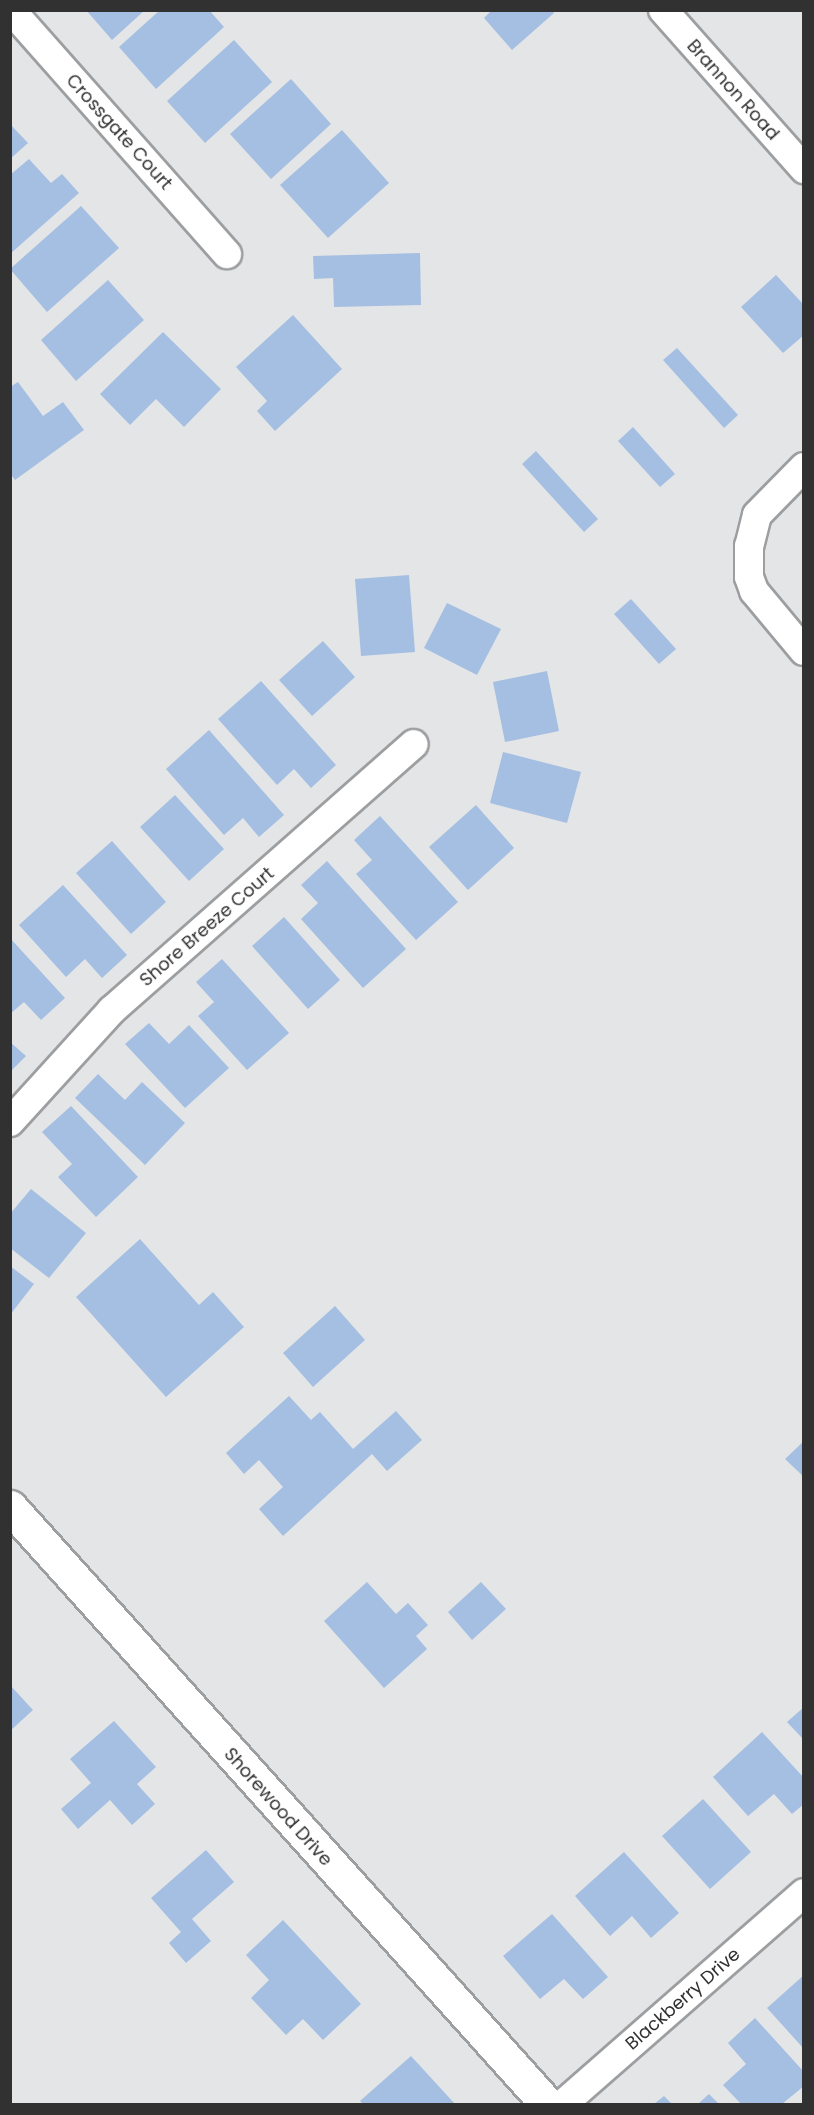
<!DOCTYPE html>
<style>
body{margin:0}
#map{position:relative;width:814px;height:2115px;overflow:hidden;background:#e3e5e7;font-family:Poppins,sans-serif}
div>[style]{position:absolute}
[style*='--x']{left:calc(var(--x)*1px);top:calc(var(--y)*1px);width:calc(var(--w)*1px);rotate:calc(var(--a)*1deg)}
.building>*{inset:0;background:#a5bfe2}
.roads{filter:drop-shadow(2px 0 #9d9ea0) drop-shadow(-2px 0 #9d9ea0) drop-shadow(0 2px #9d9ea0) drop-shadow(0 -2px #9d9ea0)}
.street>*{height:28px;margin:-14px;padding:0 14px;transform-origin:14px;border-radius:14px;background:#fff}
.secondary>*{height:33px;margin:-16.5px;padding:0 16.5px;transform-origin:16.5px;border-radius:16.5px;background:#fff}
span{translate:-50% -50%;white-space:nowrap;text-align:center;line-height:1.15;-webkit-text-stroke:6px #fff;paint-order:stroke}
.street-label{font-size:18px;color:#313132}
.frame{position:absolute;inset:0;border:12px solid #313132;pointer-events:none}
</style>
<div id="map">
<div class="building">
<div style="clip-path:polygon(86px 10px,145px 10px,112px 40px)"></div>
<div style="clip-path:polygon(160px 10px,209px 10px,224px 27px,156px 89px,119px 47px)"></div>
<div style="clip-path:polygon(492px 10px,552px 10px,554px 13px,512px 50px,484px 18px)"></div>
<div style="clip-path:polygon(234px 40px,272px 82px,205px 143px,167px 101px)"></div>
<div style="clip-path:polygon(291px 79px,331px 124px,271px 179px,230px 134px)"></div>
<div style="clip-path:polygon(10px 124px,28px 143px,10px 159px)"></div>
<div style="clip-path:polygon(342px 130px,389px 183px,328px 238px,280px 185px)"></div>
<div style="clip-path:polygon(29px 159px,51px 183px,62px 174px,79px 193px,10px 254px,10px 175px)"></div>
<div style="clip-path:polygon(81px 206px,119px 248px,47px 312px,10px 269px)"></div>
<div style="clip-path:polygon(420px 253px,421px 305px,334px 307px,333px 278px,314px 279px,313px 256px)"></div>
<div style="clip-path:polygon(776px 275px,804px 305px,804px 335px,783px 353px,741px 307px)"></div>
<div style="clip-path:polygon(108px 280px,144px 320px,76px 381px,41px 340px)"></div>
<div style="clip-path:polygon(293px 315px,342px 369px,275px 431px,257px 411px,267px 401px,236px 367px)"></div>
<div style="clip-path:polygon(163px 332px,221px 389px,184px 427px,156px 399px,130px 425px,100px 394px)"></div>
<div style="clip-path:polygon(677px 348px,738px 415px,724px 428px,663px 360px)"></div>
<div style="clip-path:polygon(18px 382px,43px 416px,63px 402px,84px 430px,15px 480px,10px 473px,10px 387px)"></div>
<div style="clip-path:polygon(633px 427px,675px 474px,660px 487px,618px 441px)"></div>
<div style="clip-path:polygon(536px 451px,598px 519px,584px 532px,522px 464px)"></div>
<div style="clip-path:polygon(409px 575px,415px 652px,361px 656px,355px 579px)"></div>
<div style="clip-path:polygon(631px 599px,676px 649px,659px 664px,614px 614px)"></div>
<div style="clip-path:polygon(447px 603px,501px 629px,477px 675px,424px 648px)"></div>
<div style="clip-path:polygon(323px 641px,355px 677px,312px 716px,279px 680px)"></div>
<div style="clip-path:polygon(547px 671px,559px 731px,505px 742px,493px 682px)"></div>
<div style="clip-path:polygon(261px 681px,336px 765px,311px 788px,294px 769px,277px 785px,218px 719px)"></div>
<div style="clip-path:polygon(209px 730px,284px 815px,259px 837px,243px 818px,224px 835px,166px 769px)"></div>
<div style="clip-path:polygon(503px 752px,581px 772px,567px 823px,490px 803px)"></div>
<div style="clip-path:polygon(175px 795px,224px 849px,189px 881px,140px 827px)"></div>
<div style="clip-path:polygon(476px 805px,514px 848px,468px 890px,429px 847px)"></div>
<div style="clip-path:polygon(380px 816px,458px 902px,416px 940px,356px 874px,372px 860px,354px 840px)"></div>
<div style="clip-path:polygon(112px 841px,166px 902px,131px 934px,76px 873px)"></div>
<div style="clip-path:polygon(327px 861px,406px 949px,363px 988px,301px 919px,318px 903px,301px 885px)"></div>
<div style="clip-path:polygon(63px 885px,127px 955px,102px 978px,85px 959px,66px 977px,19px 925px)"></div>
<div style="clip-path:polygon(284px 917px,340px 980px,308px 1009px,252px 946px)"></div>
<div style="clip-path:polygon(10px 938px,65px 998px,41px 1020px,24px 1002px,10px 1014px)"></div>
<div style="clip-path:polygon(222px 959px,289px 1033px,247px 1070px,198px 1016px,214px 1002px,196px 982px)"></div>
<div style="clip-path:polygon(149px 1023px,169px 1044px,189px 1025px,229px 1068px,185px 1108px,125px 1044px)"></div>
<div style="clip-path:polygon(10px 1042px,26px 1056px,10px 1072px)"></div>
<div style="clip-path:polygon(98px 1074px,125px 1100px,142px 1082px,185px 1123px,145px 1165px,75px 1098px)"></div>
<div style="clip-path:polygon(71px 1106px,138px 1177px,96px 1217px,58px 1177px,72px 1164px,42px 1132px)"></div>
<div style="clip-path:polygon(31px 1189px,86px 1233px,49px 1278px,10px 1248px,10px 1214px)"></div>
<div style="clip-path:polygon(140px 1239px,199px 1305px,213px 1292px,244px 1327px,166px 1397px,76px 1297px)"></div>
<div style="clip-path:polygon(10px 1266px,34px 1284px,10px 1315px)"></div>
<div style="clip-path:polygon(335px 1306px,365px 1340px,313px 1387px,283px 1353px)"></div>
<div style="clip-path:polygon(289px 1396px,311px 1420px,320px 1412px,353px 1449px,396px 1411px,422px 1440px,387px 1471px,372px 1454px,283px 1536px,259px 1509px,283px 1487px,259px 1460px,244px 1474px,226px 1453px)"></div>
<div style="clip-path:polygon(804px 1441px,804px 1477px,785px 1459px)"></div>
<div style="clip-path:polygon(367px 1582px,396px 1614px,408px 1603px,428px 1625px,416px 1636px,427px 1649px,384px 1688px,324px 1621px)"></div>
<div style="clip-path:polygon(481px 1582px,506px 1609px,472px 1640px,448px 1612px)"></div>
<div style="clip-path:polygon(10px 1685px,33px 1710px,10px 1731px)"></div>
<div style="clip-path:polygon(804px 1707px,804px 1740px,787px 1722px)"></div>
<div style="clip-path:polygon(114px 1721px,156px 1767px,137px 1784px,155px 1804px,132px 1825px,110px 1800px,78px 1829px,61px 1809px,91px 1783px,70px 1759px)"></div>
<div style="clip-path:polygon(762px 1732px,804px 1778px,804px 1804px,792px 1814px,774px 1794px,748px 1816px,713px 1777px)"></div>
<div style="clip-path:polygon(703px 1799px,751px 1852px,710px 1889px,662px 1836px)"></div>
<div style="clip-path:polygon(206px 1850px,234px 1882px,192px 1919px,211px 1941px,186px 1963px,169px 1943px,181px 1932px,151px 1898px)"></div>
<div style="clip-path:polygon(624px 1852px,679px 1913px,651px 1938px,632px 1916px,610px 1936px,575px 1896px)"></div>
<div style="clip-path:polygon(552px 1914px,608px 1977px,583px 1999px,564px 1979px,540px 1999px,503px 1956px)"></div>
<div style="clip-path:polygon(283px 1920px,361px 2004px,323px 2040px,303px 2019px,286px 2035px,251px 1998px,269px 1980px,246px 1955px)"></div>
<div style="clip-path:polygon(804px 1975px,804px 2049px,767px 2008px)"></div>
<div style="clip-path:polygon(755px 2018px,804px 2072px,804px 2086px,782px 2104px,741px 2104px,723px 2085px,746px 2064px,728px 2043px)"></div>
<div style="clip-path:polygon(411px 2056px,455px 2104px,363px 2104px,360px 2101px)"></div>
<div style="clip-path:polygon(709px 2094px,719px 2104px,698px 2104px)"></div>
<div style="clip-path:polygon(664px 2096px,672px 2104px,654px 2104px)"></div>
</div>
<div class="roads">
<div class="street">
<div style="--x:11;--y:10;--w:326;--a:48.5"></div>
<div style="--x:663;--y:10;--w:213;--a:48.4"></div>
<div style="--x:804;--y:467;--w:67;--a:134.4"></div>
<div style="--x:757;--y:515;--w:32;--a:104"></div>
<div style="--x:749;--y:546;--w:31;--a:90"></div>
<div style="--x:749;--y:577;--w:15;--a:70"></div>
<div style="--x:754;--y:591;--w:78;--a:50.2"></div>
<div style="--x:10;--y:1122;--w:151;--a:-47.7"></div>
<div style="--x:112;--y:1010;--w:402;--a:-41.4"></div>
<div style="--x:563;--y:2104;--w:320;--a:-41.2"></div>
</div>
<div class="secondary">
<div style="--x:10;--y:1507;--w:803;--a:48.03"></div>
</div>
</div>
<div class="street-label">
<span style="left:733px;top:90px;rotate:48deg">Brannon Road</span>
<span style="left:119px;top:132px;rotate:48deg">Crossgate Court</span>
<span style="left:207px;top:927px;rotate:-41deg">Shore Breeze Court</span>
<span style="left:278px;top:1807px;rotate:48deg">Shorewood Drive</span>
<span style="left:683px;top:1999px;rotate:-41deg">Blackberry Drive</span>
</div>
<div class="frame"></div>
</div>
